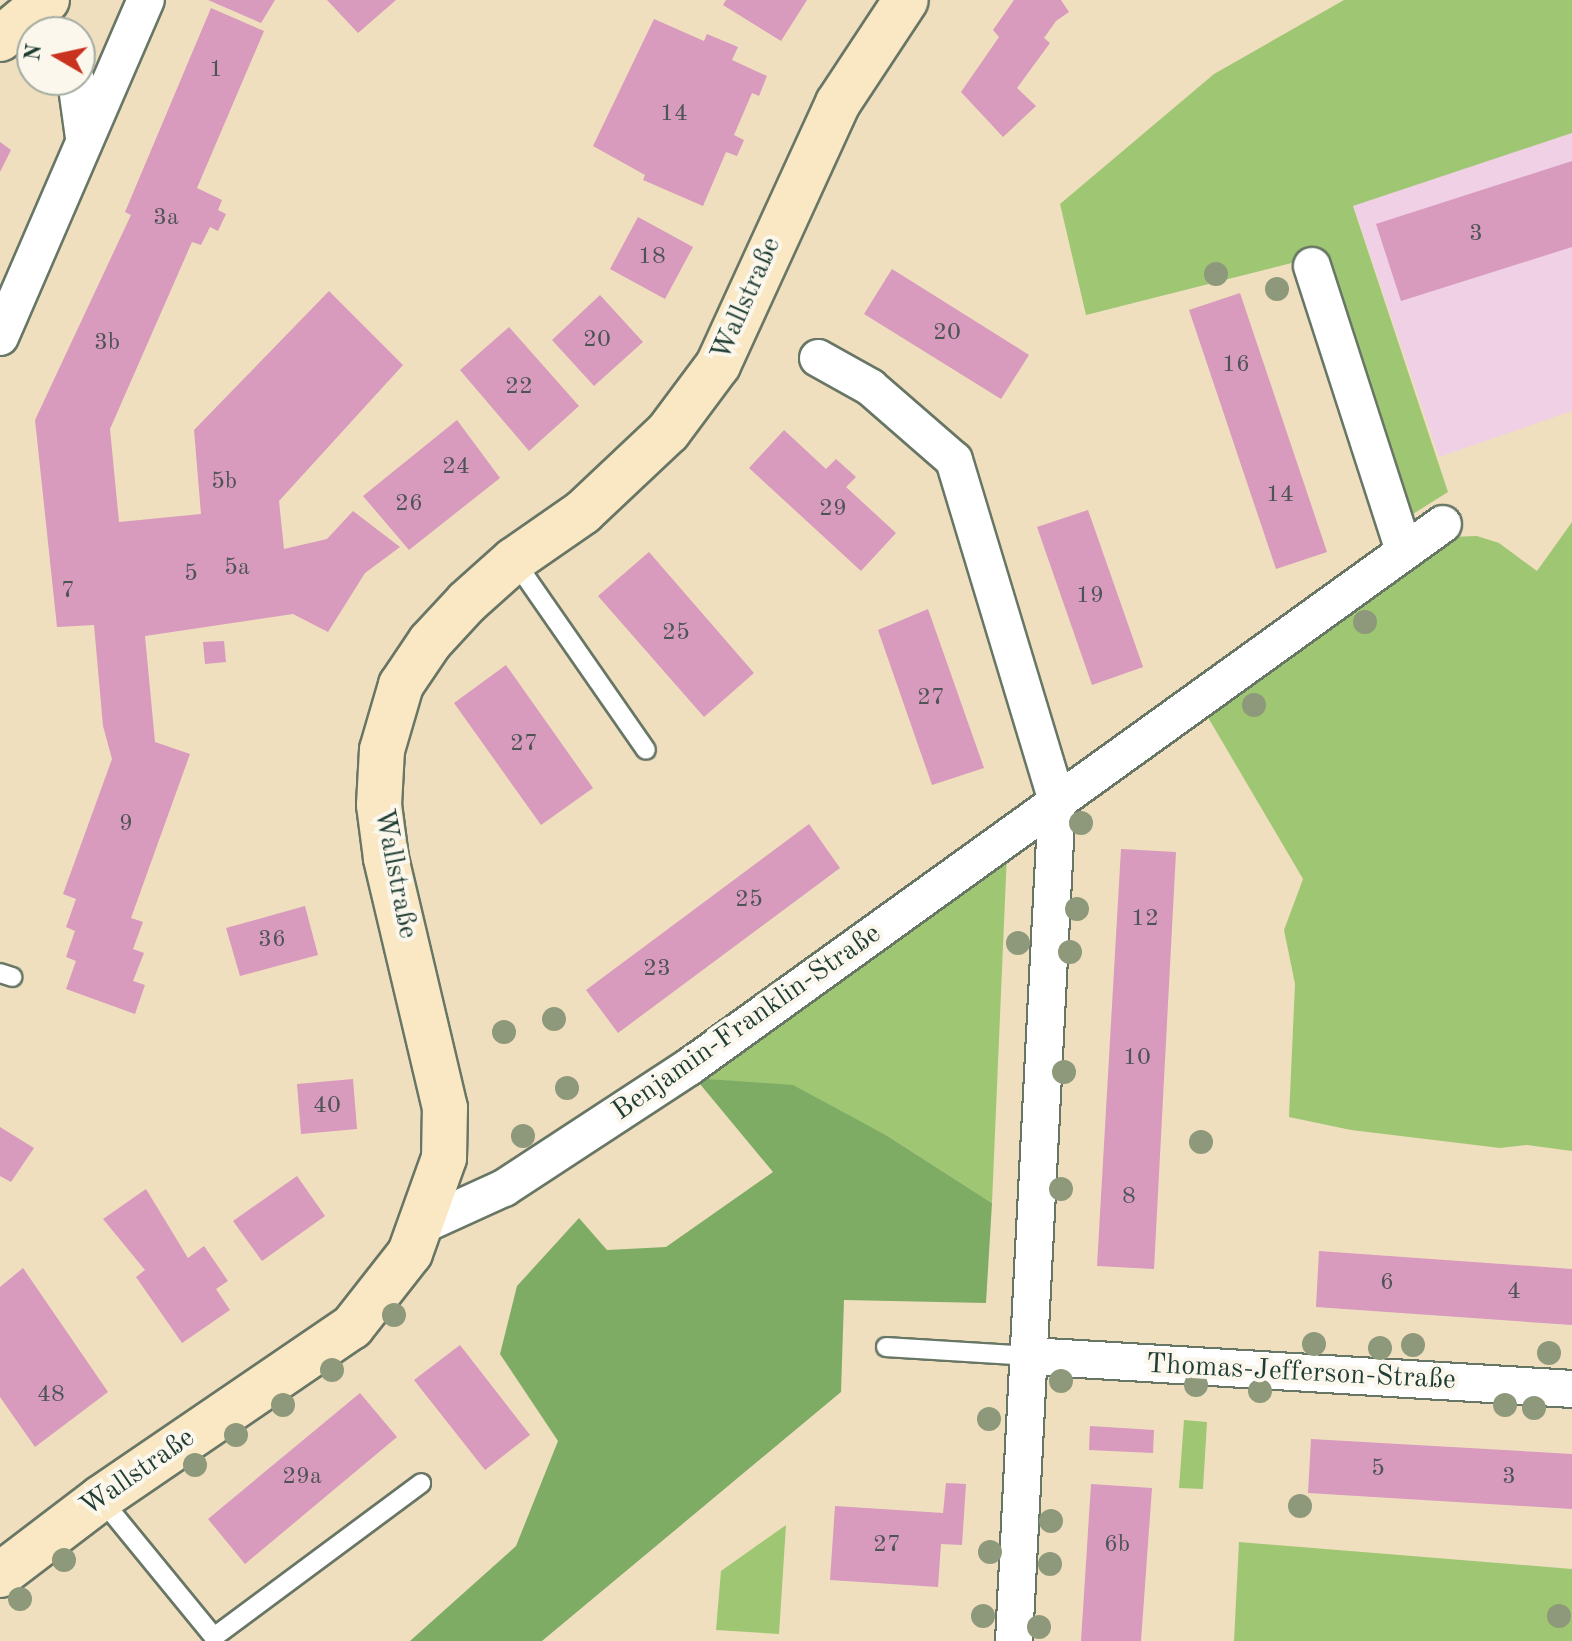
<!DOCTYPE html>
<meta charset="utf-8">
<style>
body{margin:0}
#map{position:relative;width:1572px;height:1641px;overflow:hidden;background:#efdfbf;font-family:"Old Standard TT",serif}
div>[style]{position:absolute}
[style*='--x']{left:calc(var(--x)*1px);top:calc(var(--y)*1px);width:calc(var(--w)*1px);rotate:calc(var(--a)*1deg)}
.built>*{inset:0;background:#efd0e5}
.green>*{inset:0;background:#9fc773}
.forest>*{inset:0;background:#7fac65}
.building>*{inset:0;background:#d89abd}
.roads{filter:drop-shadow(2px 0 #687665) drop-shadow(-2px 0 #687665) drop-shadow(0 2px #687665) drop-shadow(0 -2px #687665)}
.lane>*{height:18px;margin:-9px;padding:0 9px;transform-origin:9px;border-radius:9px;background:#fff}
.street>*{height:36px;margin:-18px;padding:0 18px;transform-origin:18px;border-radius:18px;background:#fff}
.secondary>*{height:44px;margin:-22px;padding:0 22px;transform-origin:22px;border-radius:22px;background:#fae7c3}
.trees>*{width:24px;height:24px;margin:-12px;border-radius:50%;background:#8e997b}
span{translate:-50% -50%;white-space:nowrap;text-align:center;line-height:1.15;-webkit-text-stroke:8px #fbf7ec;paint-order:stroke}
.number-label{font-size:24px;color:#4d5456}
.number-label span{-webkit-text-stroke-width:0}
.street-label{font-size:28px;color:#1f3d34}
.north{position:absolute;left:16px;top:16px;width:80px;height:80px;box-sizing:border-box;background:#fbf7ec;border:2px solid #a3ada2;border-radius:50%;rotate:279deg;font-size:22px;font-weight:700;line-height:32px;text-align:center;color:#1f3d34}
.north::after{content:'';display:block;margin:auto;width:28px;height:36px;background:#c8321e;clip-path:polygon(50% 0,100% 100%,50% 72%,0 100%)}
</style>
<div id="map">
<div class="built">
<div style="clip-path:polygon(1572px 133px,1572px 411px,1439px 457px,1353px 205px)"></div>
</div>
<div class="green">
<div style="clip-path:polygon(1344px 0,1572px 0,1572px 133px,1353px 206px,1448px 492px,1413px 514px,1319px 256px,1086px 315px,1060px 204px,1214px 74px)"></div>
<div style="clip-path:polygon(1572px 522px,1572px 1151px,1527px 1145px,1500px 1148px,1351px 1130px,1289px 1117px,1295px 984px,1284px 930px,1303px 879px,1206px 714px,1447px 537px,1477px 536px,1499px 543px,1537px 571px)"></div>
<div style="clip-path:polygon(1007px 853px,992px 1203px,886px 1135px,793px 1086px,695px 1078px)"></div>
<div style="clip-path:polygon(1184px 1420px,1207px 1422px,1203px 1489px,1179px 1488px)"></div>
<div style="clip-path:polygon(786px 1525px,779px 1634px,716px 1630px,721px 1571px)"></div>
<div style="clip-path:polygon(1239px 1542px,1572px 1569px,1572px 1641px,1234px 1641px)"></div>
</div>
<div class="forest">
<div style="clip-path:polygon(695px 1078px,793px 1085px,886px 1135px,992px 1203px,986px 1303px,844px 1300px,841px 1392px,542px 1641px,410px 1641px,516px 1546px,558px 1441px,500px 1354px,517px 1286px,579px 1218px,607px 1250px,666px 1247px,773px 1172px)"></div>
</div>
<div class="building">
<div style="clip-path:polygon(208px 0,275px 0,261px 23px)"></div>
<div style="clip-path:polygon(327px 0,396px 0,358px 33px)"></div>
<div style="clip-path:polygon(726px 0,807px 0,781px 41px,723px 5px)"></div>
<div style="clip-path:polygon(1014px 0,1061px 0,1069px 12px,1056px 21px,1044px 38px,1050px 43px,1017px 88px,1036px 106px,1003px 137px,961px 92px,999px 37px,993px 30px)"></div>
<div style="clip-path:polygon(211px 8px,264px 31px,197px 188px,222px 200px,218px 210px,226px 214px,218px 231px,210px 227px,201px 245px,192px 242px,110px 429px,119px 522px,201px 514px,194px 430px,329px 291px,403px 365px,279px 501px,284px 549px,327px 539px,353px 511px,400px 547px,365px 573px,328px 632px,293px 614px,145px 636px,155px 742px,190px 754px,131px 918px,143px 922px,133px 949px,144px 953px,133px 981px,145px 985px,135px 1014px,66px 989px,76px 961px,66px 957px,75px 931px,66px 927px,76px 899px,63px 894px,112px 759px,103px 726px,94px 625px,57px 627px,35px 420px,131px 215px,125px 212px)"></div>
<div style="clip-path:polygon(654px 19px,704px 41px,707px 34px,738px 47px,732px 60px,767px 76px,759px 96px,752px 93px,734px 135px,744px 140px,737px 156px,726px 152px,703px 206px,643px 180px,645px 175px,593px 146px)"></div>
<div style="clip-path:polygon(0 142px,11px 150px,0 172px)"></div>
<div style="clip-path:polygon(1572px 161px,1572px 247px,1401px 301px,1376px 224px)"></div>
<div style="clip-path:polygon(638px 217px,693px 247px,665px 299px,610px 269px)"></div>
<div style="clip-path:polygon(892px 269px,1029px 355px,1001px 399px,864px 314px)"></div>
<div style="clip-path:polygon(1240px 293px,1327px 552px,1276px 569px,1189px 310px)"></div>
<div style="clip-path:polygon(600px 295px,643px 342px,594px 386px,552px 340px)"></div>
<div style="clip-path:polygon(509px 327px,579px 406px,529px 451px,460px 370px)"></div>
<div style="clip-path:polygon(457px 420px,500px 478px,409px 550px,363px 496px)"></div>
<div style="clip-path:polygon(784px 430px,826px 469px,836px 459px,856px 477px,846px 487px,896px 533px,861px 571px,749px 468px)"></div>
<div style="clip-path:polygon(1088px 510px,1143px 667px,1092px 685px,1037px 527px)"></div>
<div style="clip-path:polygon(649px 552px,754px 673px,704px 717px,598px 596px)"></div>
<div style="clip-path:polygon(928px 609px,984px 768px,932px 785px,878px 630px)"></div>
<div style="clip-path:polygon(224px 641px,226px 662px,205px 664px,203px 642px)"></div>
<div style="clip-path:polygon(506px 665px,593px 788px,541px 825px,454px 703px)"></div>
<div style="clip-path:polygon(809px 824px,840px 868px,618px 1033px,586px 990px)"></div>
<div style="clip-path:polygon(1121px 849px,1176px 852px,1154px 1269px,1097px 1266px)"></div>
<div style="clip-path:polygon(305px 906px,318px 955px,240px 976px,226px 928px)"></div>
<div style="clip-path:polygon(353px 1079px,357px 1129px,301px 1134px,297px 1084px)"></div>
<div style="clip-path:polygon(0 1127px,34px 1148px,11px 1182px,0 1176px)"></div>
<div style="clip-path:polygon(297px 1176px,325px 1216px,262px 1261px,233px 1221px)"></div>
<div style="clip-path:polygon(146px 1189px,188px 1258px,204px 1246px,228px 1281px,216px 1289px,230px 1310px,182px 1343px,136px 1277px,145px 1270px,103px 1219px)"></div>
<div style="clip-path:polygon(1319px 1251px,1572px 1269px,1572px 1325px,1316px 1307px)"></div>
<div style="clip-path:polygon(23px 1268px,108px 1392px,35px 1447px,0 1397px,0 1287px)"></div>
<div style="clip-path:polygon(460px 1345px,530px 1435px,485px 1470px,414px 1380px)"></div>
<div style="clip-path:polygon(360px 1393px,397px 1437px,245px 1564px,208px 1519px)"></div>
<div style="clip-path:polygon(1090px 1426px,1154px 1430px,1153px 1453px,1089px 1450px)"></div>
<div style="clip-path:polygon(1311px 1439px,1572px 1454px,1572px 1509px,1308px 1493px)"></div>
<div style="clip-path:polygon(946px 1483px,966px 1484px,962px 1545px,941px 1544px,938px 1587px,830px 1580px,835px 1506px,943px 1513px)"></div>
<div style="clip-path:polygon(1091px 1484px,1152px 1488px,1141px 1641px,1081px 1641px)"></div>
</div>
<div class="roads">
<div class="lane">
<div style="--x:514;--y:560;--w:231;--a:55.2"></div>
<div style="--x:0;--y:973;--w:13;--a:18"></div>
<div style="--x:886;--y:1347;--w:144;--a:3.6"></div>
<div style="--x:101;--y:1499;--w:178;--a:50.7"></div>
<div style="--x:214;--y:1637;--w:258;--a:-36.6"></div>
</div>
<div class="street">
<div style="--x:76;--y:80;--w:59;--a:82.1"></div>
<div style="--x:1312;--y:266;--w:296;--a:72.1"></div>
<div style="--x:0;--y:337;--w:367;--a:-66.6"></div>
<div style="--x:818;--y:358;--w:60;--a:29.1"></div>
<div style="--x:870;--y:387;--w:111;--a:41"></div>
<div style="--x:954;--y:460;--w:356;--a:73.2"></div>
<div style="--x:1057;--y:801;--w:841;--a:92.93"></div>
<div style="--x:425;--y:1224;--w:87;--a:-24.5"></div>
<div style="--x:504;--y:1188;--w:221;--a:-33.2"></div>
<div style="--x:689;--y:1067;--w:929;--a:-35.76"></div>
<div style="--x:1030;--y:1356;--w:543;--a:3.48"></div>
</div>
<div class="secondary">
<div style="--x:0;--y:39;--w:61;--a:-39.7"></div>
<div style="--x:0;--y:1575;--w:127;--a:-37.3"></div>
<div style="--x:101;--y:1498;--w:304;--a:-34.3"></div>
<div style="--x:352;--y:1327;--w:94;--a:-51.9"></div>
<div style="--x:410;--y:1253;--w:101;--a:-70.3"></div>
<div style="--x:444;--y:1158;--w:50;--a:-88.9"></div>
<div style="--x:445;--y:1108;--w:257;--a:-103.3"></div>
<div style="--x:386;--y:858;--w:53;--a:-97.5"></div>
<div style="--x:379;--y:805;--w:55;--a:-86.9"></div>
<div style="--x:382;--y:750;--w:68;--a:-73.7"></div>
<div style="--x:401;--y:685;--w:52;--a:-56"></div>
<div style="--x:430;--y:642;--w:54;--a:-47.2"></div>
<div style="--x:467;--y:602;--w:63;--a:-41.8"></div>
<div style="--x:514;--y:560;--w:84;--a:-34.8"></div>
<div style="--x:583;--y:512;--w:117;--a:-43.3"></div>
<div style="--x:668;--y:432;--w:84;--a:-53.3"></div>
<div style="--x:718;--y:365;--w:288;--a:-65.4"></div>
<div style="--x:838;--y:103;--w:123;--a:-56.6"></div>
</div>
</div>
<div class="trees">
<div style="left:1216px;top:274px"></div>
<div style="left:1277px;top:289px"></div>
<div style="left:1365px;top:622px"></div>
<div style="left:1254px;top:705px"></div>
<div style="left:1081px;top:823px"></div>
<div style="left:1077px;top:909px"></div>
<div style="left:1018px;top:943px"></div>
<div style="left:1070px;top:952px"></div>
<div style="left:554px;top:1019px"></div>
<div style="left:504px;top:1032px"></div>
<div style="left:1064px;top:1072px"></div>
<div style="left:567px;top:1088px"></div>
<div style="left:523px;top:1136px"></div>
<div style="left:1201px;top:1142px"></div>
<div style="left:1061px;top:1189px"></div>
<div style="left:394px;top:1315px"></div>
<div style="left:1314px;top:1344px"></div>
<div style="left:1413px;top:1345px"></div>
<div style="left:1380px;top:1348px"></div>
<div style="left:1549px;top:1353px"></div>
<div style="left:332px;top:1370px"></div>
<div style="left:1061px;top:1381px"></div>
<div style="left:1196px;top:1385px"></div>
<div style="left:1260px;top:1391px"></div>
<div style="left:283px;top:1405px"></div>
<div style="left:1505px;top:1405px"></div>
<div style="left:1534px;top:1408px"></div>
<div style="left:989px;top:1419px"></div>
<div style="left:236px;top:1435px"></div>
<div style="left:195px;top:1465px"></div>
<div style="left:1300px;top:1506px"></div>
<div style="left:1051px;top:1521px"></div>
<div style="left:990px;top:1552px"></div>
<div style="left:64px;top:1560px"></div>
<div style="left:1050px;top:1564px"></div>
<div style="left:20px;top:1599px"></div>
<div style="left:983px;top:1616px"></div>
<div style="left:1559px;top:1616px"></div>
<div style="left:1039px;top:1627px"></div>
</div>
<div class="number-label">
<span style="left:216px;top:71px">1</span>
<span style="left:674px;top:115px">14</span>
<span style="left:166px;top:219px">3a</span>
<span style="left:1476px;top:235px">3</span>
<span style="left:652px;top:258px">18</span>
<span style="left:947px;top:334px">20</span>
<span style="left:597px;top:341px">20</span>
<span style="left:107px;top:344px">3b</span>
<span style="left:1236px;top:366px">16</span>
<span style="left:519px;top:388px">22</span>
<span style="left:456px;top:468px">24</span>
<span style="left:224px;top:483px">5b</span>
<span style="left:1280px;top:496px">14</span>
<span style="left:409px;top:505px">26</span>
<span style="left:833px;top:510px">29</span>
<span style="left:237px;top:569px">5a</span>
<span style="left:191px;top:575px">5</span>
<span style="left:68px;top:592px">7</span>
<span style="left:1090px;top:597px">19</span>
<span style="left:676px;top:634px">25</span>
<span style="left:931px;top:699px">27</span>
<span style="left:524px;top:745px">27</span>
<span style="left:126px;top:825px">9</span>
<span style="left:749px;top:901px">25</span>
<span style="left:1145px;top:920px">12</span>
<span style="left:272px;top:941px">36</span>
<span style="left:657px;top:970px">23</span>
<span style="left:1137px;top:1059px">10</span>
<span style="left:327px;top:1107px">40</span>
<span style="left:1129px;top:1198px">8</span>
<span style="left:1387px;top:1284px">6</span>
<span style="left:1514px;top:1293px">4</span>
<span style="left:51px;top:1396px">48</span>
<span style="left:1378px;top:1470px">5</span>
<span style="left:302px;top:1478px">29a</span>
<span style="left:1509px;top:1478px">3</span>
<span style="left:887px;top:1546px">27</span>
<span style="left:1117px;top:1546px">6b</span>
</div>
<div class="street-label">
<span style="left:747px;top:299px;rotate:-66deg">Wallstraße</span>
<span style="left:395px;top:874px;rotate:79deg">Wallstraße</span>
<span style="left:747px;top:1023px;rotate:-35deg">Benjamin-Franklin-Straße</span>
<span style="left:1301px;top:1373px;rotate:3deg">Thomas-Jefferson-Straße</span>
<span style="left:138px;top:1473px;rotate:-35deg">Wallstraße</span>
</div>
<div class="north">N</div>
</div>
